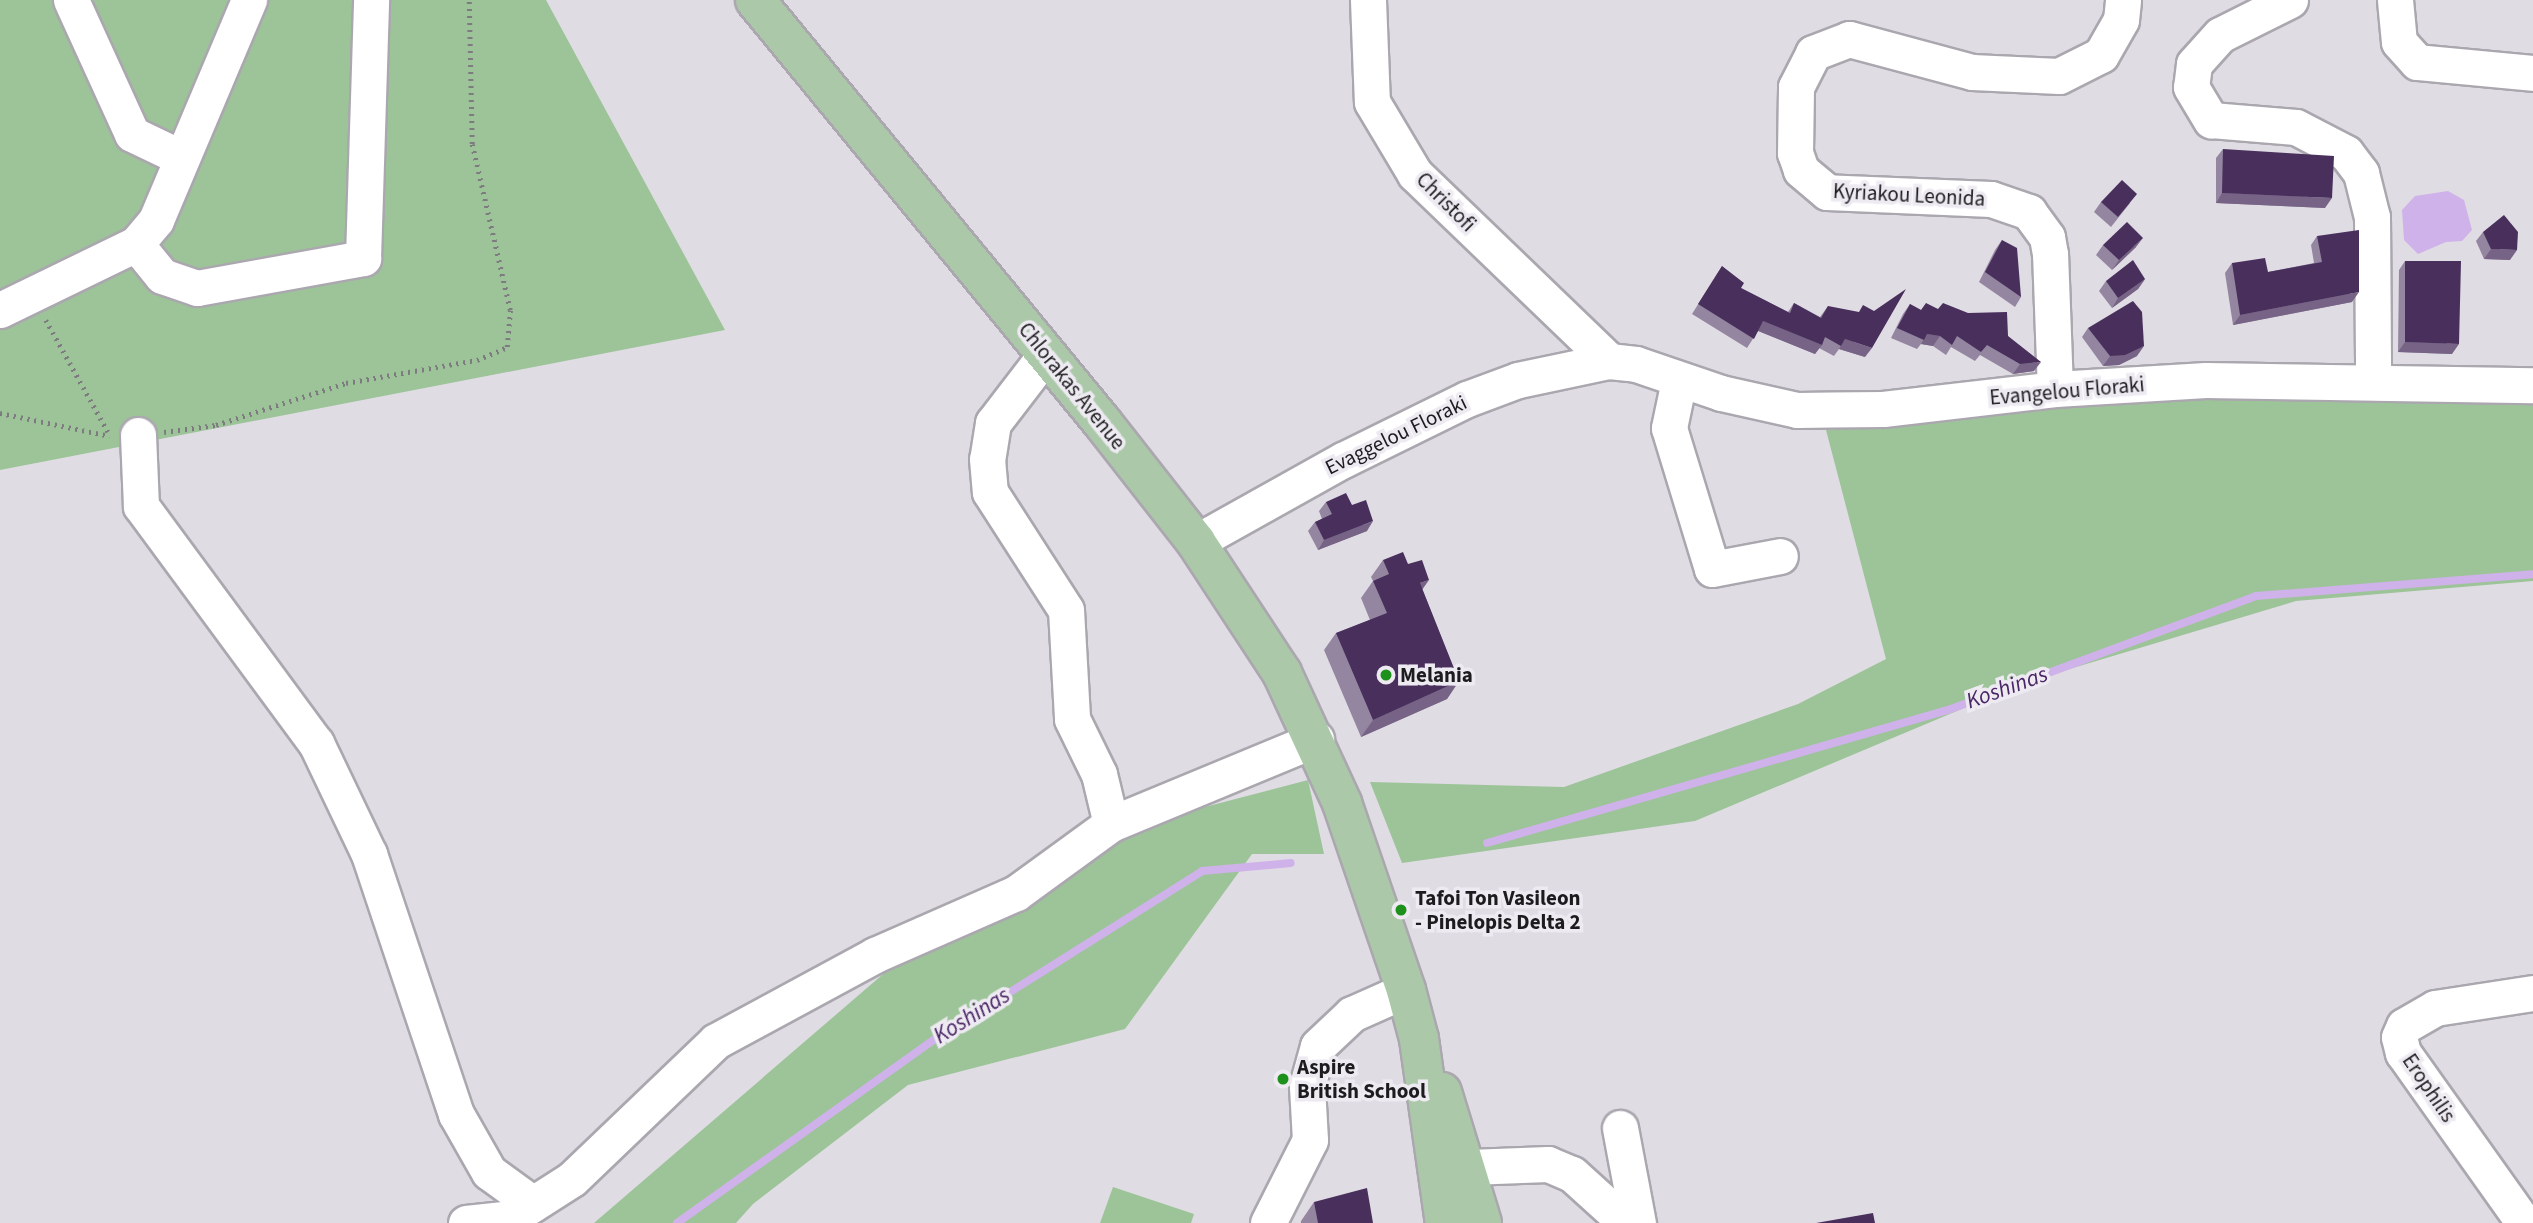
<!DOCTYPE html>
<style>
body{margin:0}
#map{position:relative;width:2533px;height:1223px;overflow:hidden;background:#e0dce4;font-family:"Source Sans 3",sans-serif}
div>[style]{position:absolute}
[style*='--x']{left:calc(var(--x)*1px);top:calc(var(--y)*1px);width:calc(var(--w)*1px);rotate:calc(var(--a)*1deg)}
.green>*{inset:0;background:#9cc498}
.water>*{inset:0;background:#cfb2e9}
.stream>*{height:8px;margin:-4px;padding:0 4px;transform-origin:4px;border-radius:4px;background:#cfb2e9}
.path>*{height:4.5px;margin-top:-2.25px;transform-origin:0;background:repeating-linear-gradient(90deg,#7e7b80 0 2px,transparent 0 7px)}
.roads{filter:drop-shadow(2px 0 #aba7af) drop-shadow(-2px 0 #aba7af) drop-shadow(0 2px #aba7af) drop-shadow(0 -2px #aba7af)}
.minor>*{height:35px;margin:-17.5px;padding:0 17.5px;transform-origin:17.5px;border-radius:17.5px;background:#fff}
.major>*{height:38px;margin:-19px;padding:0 19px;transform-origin:19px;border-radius:19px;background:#abc9a9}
.wall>*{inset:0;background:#9486a0}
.shaded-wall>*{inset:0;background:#766385}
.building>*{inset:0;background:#482f5c}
.dots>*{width:19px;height:19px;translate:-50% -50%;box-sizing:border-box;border:4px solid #eeeaf2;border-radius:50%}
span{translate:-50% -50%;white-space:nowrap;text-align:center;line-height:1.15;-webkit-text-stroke:7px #eeeaf2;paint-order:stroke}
.street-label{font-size:21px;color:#1c1b1d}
.poi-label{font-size:21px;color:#1c1b1d;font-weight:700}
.left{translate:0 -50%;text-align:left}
.water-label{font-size:23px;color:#4a2665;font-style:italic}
</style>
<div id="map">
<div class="green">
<div style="clip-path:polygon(0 0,546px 0,725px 330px,0 470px)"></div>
<div style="clip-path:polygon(2206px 386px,2533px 397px,2533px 581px,2296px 601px,2026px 682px,1695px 821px,1402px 863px,1370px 782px,1564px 787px,1798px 704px,1886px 659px,1826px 430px)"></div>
<div style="clip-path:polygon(1308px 780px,1324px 854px,1252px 854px,1125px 1029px,908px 1085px,753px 1204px,736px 1223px,594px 1223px,889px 969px,1051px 847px)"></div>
<div style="clip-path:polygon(1113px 1187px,1194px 1214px,1191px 1223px,1100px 1223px)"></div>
</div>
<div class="water">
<div style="clip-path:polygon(2448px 191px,2464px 200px,2472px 230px,2462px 241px,2446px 242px,2418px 254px,2404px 240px,2402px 210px,2415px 196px)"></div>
</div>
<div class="stream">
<div style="--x:1487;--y:843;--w:480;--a:-16.1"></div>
<div style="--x:1948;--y:710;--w:328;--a:-20.3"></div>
<div style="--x:2256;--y:596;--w:278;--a:-4.5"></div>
<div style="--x:677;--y:1223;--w:315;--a:-35.5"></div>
<div style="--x:934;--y:1040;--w:317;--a:-32.2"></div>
<div style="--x:1202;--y:871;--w:89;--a:-5.1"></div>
</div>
<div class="path">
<div style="--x:46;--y:320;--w:128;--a:61"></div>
<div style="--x:0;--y:413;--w:112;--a:11.8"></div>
<div style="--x:164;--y:432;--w:52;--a:-7.7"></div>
<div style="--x:216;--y:425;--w:137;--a:-17.9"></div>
<div style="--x:346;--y:383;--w:133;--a:-10"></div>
<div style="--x:477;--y:360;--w:33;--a:-23"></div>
<div style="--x:507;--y:347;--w:37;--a:-85"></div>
<div style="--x:510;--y:310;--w:170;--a:-102.9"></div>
<div style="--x:472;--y:144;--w:144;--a:-91.2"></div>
</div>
<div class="roads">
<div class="minor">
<div style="--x:71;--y:0;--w:147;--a:65.5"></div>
<div style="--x:132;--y:134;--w:55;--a:25.6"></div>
<div style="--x:1368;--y:0;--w:102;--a:87.8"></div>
<div style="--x:1372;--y:102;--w:84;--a:59.2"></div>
<div style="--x:1415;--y:174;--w:269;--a:43.9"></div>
<div style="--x:2290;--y:0;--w:78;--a:153.4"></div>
<div style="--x:2220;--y:35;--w:39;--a:132"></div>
<div style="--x:2194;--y:64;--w:23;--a:97"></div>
<div style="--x:2191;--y:87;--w:39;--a:59"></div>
<div style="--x:2211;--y:120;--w:85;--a:4.7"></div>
<div style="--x:2296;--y:127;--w:56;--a:27.5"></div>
<div style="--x:2346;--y:153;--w:25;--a:53"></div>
<div style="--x:2361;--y:173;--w:45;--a:76"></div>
<div style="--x:2372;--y:217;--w:163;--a:89.6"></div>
<div style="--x:2395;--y:0;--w:42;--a:84.6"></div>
<div style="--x:2399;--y:42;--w:27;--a:48"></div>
<div style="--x:2417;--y:62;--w:117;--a:5.4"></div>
<div style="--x:136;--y:244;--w:41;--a:50.9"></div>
<div style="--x:162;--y:276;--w:37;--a:19"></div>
<div style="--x:197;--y:288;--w:169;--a:-10.2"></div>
<div style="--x:363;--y:258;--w:258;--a:-88.2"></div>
<div style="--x:0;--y:310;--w:151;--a:-25.9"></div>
<div style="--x:136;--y:244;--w:31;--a:-50"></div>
<div style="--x:156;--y:220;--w:239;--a:-67.1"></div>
<div style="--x:1046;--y:354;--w:87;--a:127.5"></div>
<div style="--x:993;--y:423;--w:36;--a:99"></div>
<div style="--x:987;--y:459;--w:33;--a:85"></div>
<div style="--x:990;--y:492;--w:140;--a:57.2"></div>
<div style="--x:1066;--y:610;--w:109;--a:86.8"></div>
<div style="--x:1072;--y:719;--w:61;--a:63.9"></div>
<div style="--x:1099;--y:774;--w:51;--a:76.5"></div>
<div style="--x:1679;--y:380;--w:49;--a:101.8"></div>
<div style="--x:1669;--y:428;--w:147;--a:73"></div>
<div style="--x:1712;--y:569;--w:69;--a:-10.8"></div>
<div style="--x:2055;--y:389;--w:135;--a:-92.1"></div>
<div style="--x:2050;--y:254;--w:17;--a:-100"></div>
<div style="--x:2047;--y:237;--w:31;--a:-126"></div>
<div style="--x:2029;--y:212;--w:40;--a:-161.1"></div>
<div style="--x:1991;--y:199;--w:164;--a:-177.6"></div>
<div style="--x:1827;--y:192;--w:34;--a:-140"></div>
<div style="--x:1801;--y:170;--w:18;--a:-109"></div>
<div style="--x:1795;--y:153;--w:66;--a:-89.1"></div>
<div style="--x:1796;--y:87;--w:38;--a:-63"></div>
<div style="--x:1813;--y:53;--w:39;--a:-21"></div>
<div style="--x:1849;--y:39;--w:127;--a:15"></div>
<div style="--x:1972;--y:72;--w:87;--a:2.6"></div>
<div style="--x:2059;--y:76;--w:47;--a:-26.6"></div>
<div style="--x:2101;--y:55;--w:40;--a:-60.3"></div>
<div style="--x:2121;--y:20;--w:20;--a:-84"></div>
<div style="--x:138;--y:435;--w:71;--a:87.6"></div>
<div style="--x:141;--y:506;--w:295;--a:53.6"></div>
<div style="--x:316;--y:743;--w:123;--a:64.5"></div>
<div style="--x:369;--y:854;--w:274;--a:71.5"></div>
<div style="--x:456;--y:1114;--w:67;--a:60.4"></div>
<div style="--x:489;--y:1172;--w:54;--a:36"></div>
<div style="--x:1196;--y:542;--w:168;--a:-29.2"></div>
<div style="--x:1343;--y:460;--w:138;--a:-26.2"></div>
<div style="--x:1467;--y:399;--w:54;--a:-20.4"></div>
<div style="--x:1518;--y:380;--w:93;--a:-11.8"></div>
<div style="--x:1609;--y:361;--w:27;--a:6"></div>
<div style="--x:1636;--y:364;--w:90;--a:18.8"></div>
<div style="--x:1721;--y:393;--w:78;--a:12.6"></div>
<div style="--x:1797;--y:410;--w:86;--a:-0.7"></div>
<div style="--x:1883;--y:409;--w:173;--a:-6.6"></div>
<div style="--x:2055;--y:389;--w:151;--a:-3.4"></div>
<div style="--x:2206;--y:380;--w:327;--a:0.9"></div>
<div style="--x:1620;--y:1128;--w:97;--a:79.3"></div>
<div style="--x:1469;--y:1167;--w:79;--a:-2.2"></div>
<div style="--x:1548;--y:1164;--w:26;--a:23"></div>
<div style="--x:1572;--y:1174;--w:73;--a:42.2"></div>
<div style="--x:466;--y:1223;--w:45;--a:-6.3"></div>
<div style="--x:511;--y:1218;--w:72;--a:-32.6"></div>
<div style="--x:572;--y:1179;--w:199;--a:-43.8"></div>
<div style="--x:716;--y:1041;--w:181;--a:-28.4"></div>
<div style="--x:875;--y:955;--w:154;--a:-23.7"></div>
<div style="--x:1016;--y:893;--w:117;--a:-36"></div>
<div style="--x:1111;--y:824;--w:222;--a:-22.5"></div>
<div style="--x:1268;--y:1223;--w:93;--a:-63.2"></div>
<div style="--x:1310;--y:1140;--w:54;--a:-93.2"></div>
<div style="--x:1307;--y:1086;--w:41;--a:-74.6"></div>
<div style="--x:1318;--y:1046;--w:47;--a:-43.3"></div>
<div style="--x:1352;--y:1014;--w:59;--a:-24"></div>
<div style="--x:2524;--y:1223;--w:209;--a:-125.4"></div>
<div style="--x:2403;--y:1053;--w:16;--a:-104"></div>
<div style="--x:2399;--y:1037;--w:12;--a:-66"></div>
<div style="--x:2404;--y:1026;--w:36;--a:-30"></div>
<div style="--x:2435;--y:1008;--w:99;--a:-8.7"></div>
</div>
<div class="major">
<div style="--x:755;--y:0;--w:546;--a:50.57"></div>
<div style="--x:1102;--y:422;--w:152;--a:51.9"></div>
<div style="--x:1196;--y:542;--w:157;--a:56.7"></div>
<div style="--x:1282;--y:673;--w:143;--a:65.2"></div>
<div style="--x:1342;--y:803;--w:198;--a:71.1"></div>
<div style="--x:1406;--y:990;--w:51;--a:75.1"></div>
<div style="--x:1419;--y:1039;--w:186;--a:82"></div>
<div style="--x:1442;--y:1092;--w:137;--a:73"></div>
</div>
</div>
<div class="wall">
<div style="clip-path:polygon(2223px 149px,2325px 208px,2216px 203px,2216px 158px)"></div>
<div style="clip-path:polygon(2101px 202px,2130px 203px,2111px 227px,2094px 212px)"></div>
<div style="clip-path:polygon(2483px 232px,2510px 260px,2484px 259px,2476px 241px)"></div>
<div style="clip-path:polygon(2317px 236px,2352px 302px,2233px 325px,2225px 273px,2232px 263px,2268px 272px,2314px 263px,2311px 245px)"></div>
<div style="clip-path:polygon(2002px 240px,2021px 297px,2015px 307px,1979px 282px,1995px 250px)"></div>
<div style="clip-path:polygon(2103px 245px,2136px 247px,2112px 270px,2096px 255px)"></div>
<div style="clip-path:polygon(2405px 261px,2452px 354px,2398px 352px,2399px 270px)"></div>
<div style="clip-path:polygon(1722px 266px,1741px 288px,1788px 312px,1794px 303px,1820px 317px,1828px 306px,1865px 357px,1839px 349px,1834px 356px,1819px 348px,1815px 354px,1758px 331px,1747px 348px,1692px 314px)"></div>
<div style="clip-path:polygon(2145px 279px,2138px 289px,2112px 308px,2099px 291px,2106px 281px)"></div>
<div style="clip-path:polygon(1910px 304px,1921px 310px,1938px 309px,2008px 336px,2034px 371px,2013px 374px,1980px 355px,1975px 361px,1951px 347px,1946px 355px,1933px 346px,1921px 344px,1917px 349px,1891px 338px,1903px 314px)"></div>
<div style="clip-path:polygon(2088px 328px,2137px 356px,2119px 365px,2103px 366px,2082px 337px)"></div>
<div style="clip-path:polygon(1326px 502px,1352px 505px,1367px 531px,1318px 550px,1308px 531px,1315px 522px,1322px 519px,1319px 511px)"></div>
<div style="clip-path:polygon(1383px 560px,1408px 564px,1422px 589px,1459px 681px,1447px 699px,1361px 737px,1324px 650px,1336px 633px,1370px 620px,1361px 598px,1373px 581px,1371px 577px)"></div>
<div style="clip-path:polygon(1314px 1202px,1373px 1223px,1301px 1223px,1301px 1221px)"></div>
</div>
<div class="shaded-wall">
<div style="clip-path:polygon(2222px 193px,2332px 198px,2325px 208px,2216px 203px)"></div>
<div style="clip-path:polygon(2143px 238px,2136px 247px,2112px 270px,2119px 260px)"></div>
<div style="clip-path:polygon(2491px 249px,2517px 250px,2510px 260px,2484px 259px)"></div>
<div style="clip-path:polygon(2145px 279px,2138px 289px,2112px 308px,2118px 298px)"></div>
<div style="clip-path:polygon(2359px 292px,2352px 302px,2233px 325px,2240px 315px)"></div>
<div style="clip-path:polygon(1763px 321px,1822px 345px,1815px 354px,1756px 330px)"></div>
<div style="clip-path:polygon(1927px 334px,1940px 336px,1933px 346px,1921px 344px)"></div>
<div style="clip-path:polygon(1845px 339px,1872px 348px,1865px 357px,1839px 349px)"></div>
<div style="clip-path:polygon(2405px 342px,2459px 344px,2452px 354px,2398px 352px)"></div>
<div style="clip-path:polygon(2144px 346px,2137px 356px,2119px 365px,2103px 366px,2110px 356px)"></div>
<div style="clip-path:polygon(2041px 362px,2034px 371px,2013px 374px,2020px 364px)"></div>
<div style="clip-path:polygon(1373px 521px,1367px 531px,1318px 550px,1324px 540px)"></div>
<div style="clip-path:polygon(1429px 580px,1417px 597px,1420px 583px)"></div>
<div style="clip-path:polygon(1459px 681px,1447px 699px,1361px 737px,1373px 720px)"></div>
</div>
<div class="building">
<div style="clip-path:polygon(2223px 149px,2334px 156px,2332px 198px,2222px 193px)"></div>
<div style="clip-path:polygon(2122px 180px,2137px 194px,2118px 217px,2101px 202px)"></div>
<div style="clip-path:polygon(2504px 215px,2518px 232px,2517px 250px,2491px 249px,2483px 232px)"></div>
<div style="clip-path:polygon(2127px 222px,2143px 238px,2119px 260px,2103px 245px)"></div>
<div style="clip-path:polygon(2359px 230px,2359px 292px,2240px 315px,2232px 263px,2265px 258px,2268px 272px,2322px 262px,2317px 236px)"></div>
<div style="clip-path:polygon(2002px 240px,2017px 248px,2021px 297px,1985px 272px)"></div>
<div style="clip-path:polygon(2133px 260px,2145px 279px,2118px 298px,2106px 281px)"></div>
<div style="clip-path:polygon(2405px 261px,2461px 261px,2459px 344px,2405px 342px)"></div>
<div style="clip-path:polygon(1722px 266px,1744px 283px,1741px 288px,1790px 313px,1794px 303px,1821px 318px,1828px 306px,1859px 312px,1863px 305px,1874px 311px,1906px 289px,1872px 348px,1845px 339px,1841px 346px,1825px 337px,1822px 345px,1763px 321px,1754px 339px,1698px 304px)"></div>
<div style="clip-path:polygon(2133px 301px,2142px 312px,2144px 346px,2125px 355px,2110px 356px,2088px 328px)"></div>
<div style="clip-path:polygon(1926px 303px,1938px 309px,1943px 303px,1968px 313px,2007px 312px,2008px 336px,2041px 362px,2020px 364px,1987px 345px,1981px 352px,1957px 336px,1952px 345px,1940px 336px,1927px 334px,1924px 340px,1897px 328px,1910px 304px,1921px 310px)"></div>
<div style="clip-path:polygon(1346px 493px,1352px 505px,1366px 500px,1373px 521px,1324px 540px,1315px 522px,1332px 514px,1326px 502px)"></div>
<div style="clip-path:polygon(1403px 552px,1408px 564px,1422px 560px,1429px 580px,1420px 583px,1459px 681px,1373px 720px,1336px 633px,1387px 613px,1373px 581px,1389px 574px,1383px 560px)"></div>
<div style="clip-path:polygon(1367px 1188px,1373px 1223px,1318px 1223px,1314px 1202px)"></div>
<div style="clip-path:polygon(1873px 1213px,1875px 1223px,1816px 1223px)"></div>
</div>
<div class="dots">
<div style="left:1386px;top:675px;background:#1e911c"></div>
<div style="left:1401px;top:910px;background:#1e911c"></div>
<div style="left:1283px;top:1079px;background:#1e911c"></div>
</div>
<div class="street-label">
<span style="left:1909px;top:195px;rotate:3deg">Kyriakou Leonida</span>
<span style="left:1446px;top:202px;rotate:45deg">Christofi</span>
<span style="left:1072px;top:386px;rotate:51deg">Chlorakas Avenue</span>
<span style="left:2067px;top:391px;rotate:-5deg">Evangelou Floraki</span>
<span style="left:1396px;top:435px;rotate:-26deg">Evaggelou Floraki</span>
<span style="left:2429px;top:1088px;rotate:56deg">Erophilis</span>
</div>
<div class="poi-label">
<span class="left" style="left:1400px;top:675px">Melania</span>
<span class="left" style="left:1415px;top:910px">Tafoi Ton Vasileon<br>- Pinelopis Delta 2</span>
<span class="left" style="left:1297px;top:1079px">Aspire<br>British School</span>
</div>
<div class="water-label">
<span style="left:2007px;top:688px;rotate:-20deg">Koshinas</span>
<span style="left:972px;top:1016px;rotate:-32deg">Koshinas</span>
</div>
</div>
